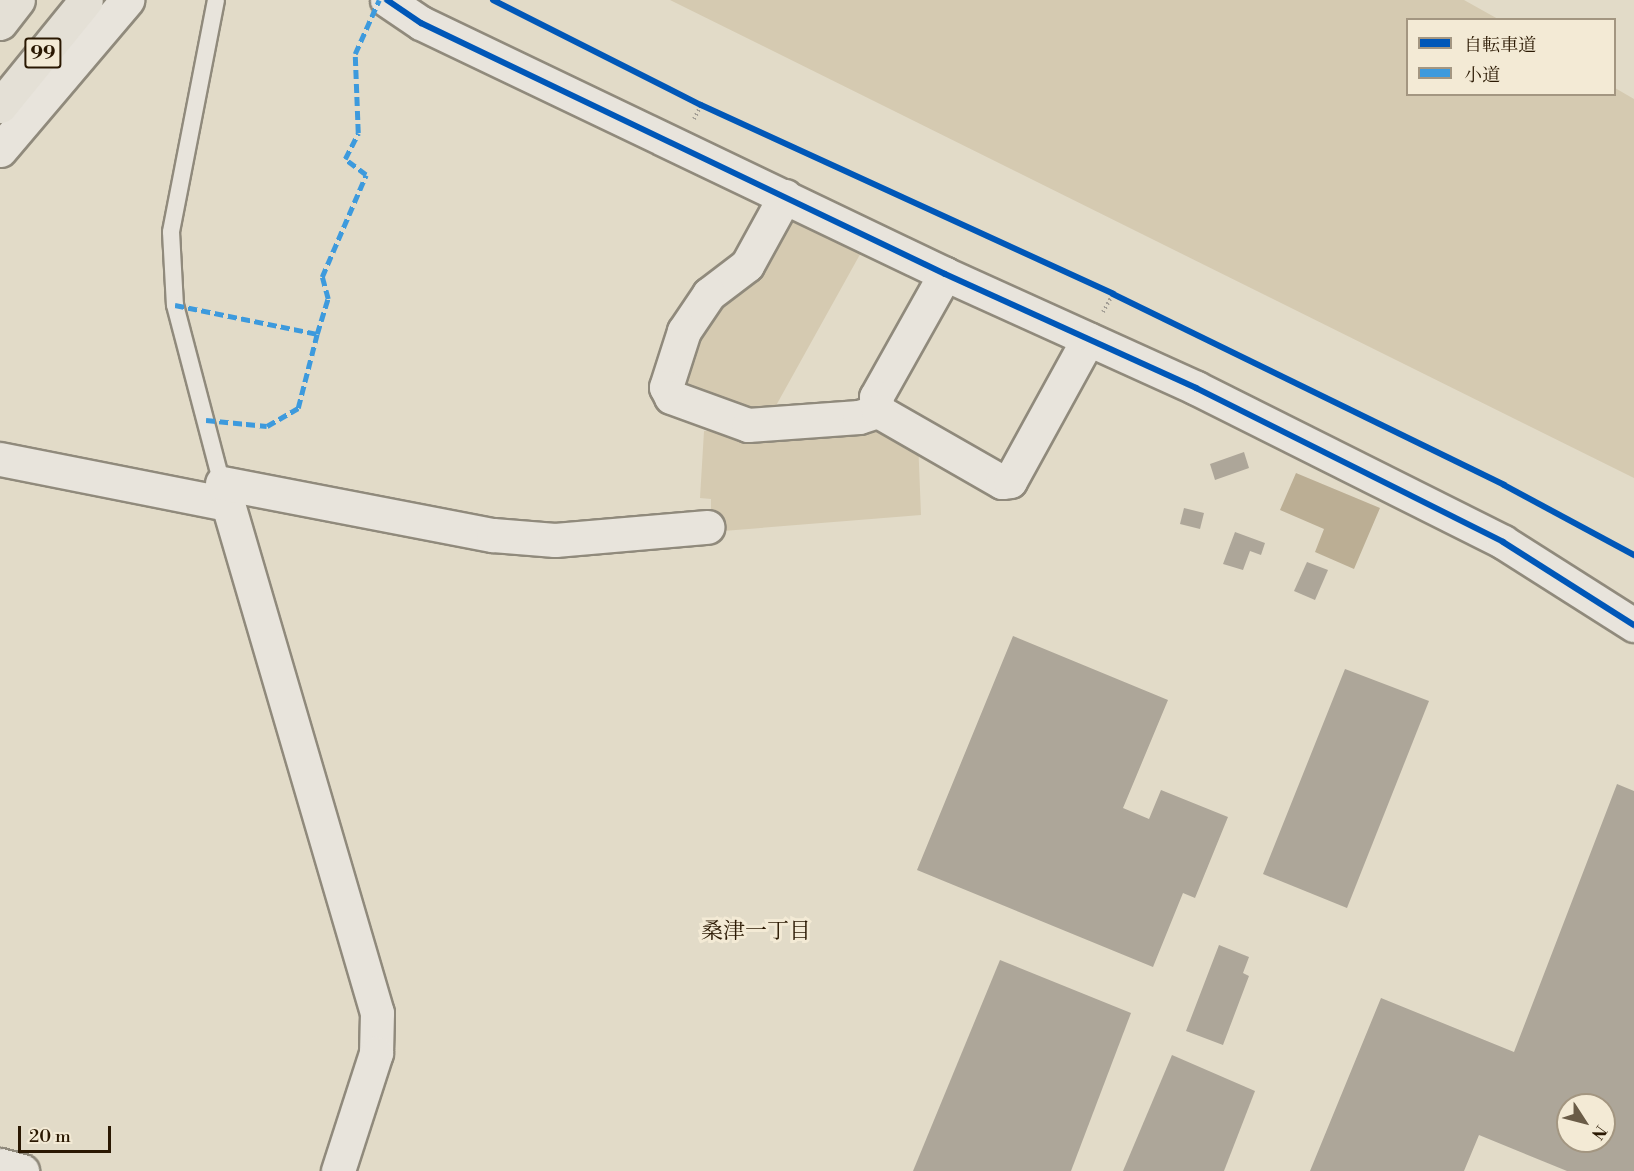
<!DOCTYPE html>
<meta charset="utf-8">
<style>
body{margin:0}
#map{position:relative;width:1634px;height:1171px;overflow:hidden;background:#e2dbc8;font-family:"Libre Bodoni","Noto Serif JP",serif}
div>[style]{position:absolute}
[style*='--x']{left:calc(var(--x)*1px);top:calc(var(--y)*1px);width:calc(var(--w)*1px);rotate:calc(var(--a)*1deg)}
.green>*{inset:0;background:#d5cab1}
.water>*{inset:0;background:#bbae94}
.building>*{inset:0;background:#ada699}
.path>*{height:4px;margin-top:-2px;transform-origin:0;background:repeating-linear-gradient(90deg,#a39e95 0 1.5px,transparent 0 4.5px)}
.roads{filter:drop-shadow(2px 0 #908a7c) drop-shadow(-2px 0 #908a7c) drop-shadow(0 2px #908a7c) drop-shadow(0 -2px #908a7c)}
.lane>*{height:16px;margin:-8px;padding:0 8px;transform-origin:8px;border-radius:8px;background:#e8e4dc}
.street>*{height:33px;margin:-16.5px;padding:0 16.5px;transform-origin:16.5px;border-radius:16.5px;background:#e8e4dc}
.secondary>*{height:33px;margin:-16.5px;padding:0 16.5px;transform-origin:16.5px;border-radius:16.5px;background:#e8e4dc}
.primary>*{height:33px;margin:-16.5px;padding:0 16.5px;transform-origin:16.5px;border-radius:16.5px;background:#e4e0d6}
.quiet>*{height:4.5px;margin-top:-2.25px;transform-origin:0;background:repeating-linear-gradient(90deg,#3d9add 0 9px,transparent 0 13.5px)}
.cycleway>*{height:6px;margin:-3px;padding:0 3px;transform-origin:3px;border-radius:3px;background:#0057b8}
span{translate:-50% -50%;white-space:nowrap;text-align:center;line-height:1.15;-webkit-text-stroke:6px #f3ead5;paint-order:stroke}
.shield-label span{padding:2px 4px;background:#f3ead5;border:2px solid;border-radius:4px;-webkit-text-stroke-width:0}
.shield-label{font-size:20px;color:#2a1802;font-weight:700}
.neighbourhood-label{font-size:22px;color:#2a1802}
.legend{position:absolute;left:1406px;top:18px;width:210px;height:78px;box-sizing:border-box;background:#f3ead5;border:2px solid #a39681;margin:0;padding:8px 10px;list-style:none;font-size:18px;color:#2a1802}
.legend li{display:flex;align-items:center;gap:12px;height:30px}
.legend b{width:30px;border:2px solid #a39681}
.north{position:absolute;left:1556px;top:1093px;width:60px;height:60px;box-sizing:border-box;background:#f3ead5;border:2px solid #a39681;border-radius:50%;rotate:126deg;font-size:16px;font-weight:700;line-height:24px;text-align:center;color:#2a1802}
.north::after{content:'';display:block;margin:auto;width:21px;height:27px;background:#6a5c47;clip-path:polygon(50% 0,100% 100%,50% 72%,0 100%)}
.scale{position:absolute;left:18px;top:1126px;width:93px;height:27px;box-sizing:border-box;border:3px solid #2a1802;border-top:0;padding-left:8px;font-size:18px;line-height:21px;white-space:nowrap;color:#2a1802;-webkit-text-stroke:4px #f3ead5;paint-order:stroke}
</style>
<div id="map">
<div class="green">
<div style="clip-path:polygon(670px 0,1464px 0,1498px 19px,1408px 20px,1408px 94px,1614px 94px,1615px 88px,1634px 99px,1634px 478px)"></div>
<div style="clip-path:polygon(786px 211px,863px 249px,773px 411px,742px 416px,674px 383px,687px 339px)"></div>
<div style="clip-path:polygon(888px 421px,918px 439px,921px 515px,711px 532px,711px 499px,700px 498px,704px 431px)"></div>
</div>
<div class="water">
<div style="clip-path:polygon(1296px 473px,1380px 508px,1354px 569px,1315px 552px,1324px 529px,1280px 510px)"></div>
</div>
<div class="building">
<div style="clip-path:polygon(1244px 452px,1249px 468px,1215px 480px,1210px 464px)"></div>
<div style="clip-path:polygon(1184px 508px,1204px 513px,1200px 529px,1180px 524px)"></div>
<div style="clip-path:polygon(1235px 532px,1265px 543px,1261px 555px,1250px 551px,1243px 570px,1223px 564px)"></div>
<div style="clip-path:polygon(1307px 562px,1328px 570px,1315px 600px,1294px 591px)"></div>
<div style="clip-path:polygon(1013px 636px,1168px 700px,1123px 808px,1149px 819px,1161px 790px,1228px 817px,1195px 898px,1183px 893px,1153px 967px,917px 870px)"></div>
<div style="clip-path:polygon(1345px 669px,1429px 701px,1347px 908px,1263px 874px)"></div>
<div style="clip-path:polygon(evenodd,1617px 784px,1634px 791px,1634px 1171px,1567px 1171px,1479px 1135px,1464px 1171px,1310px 1171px,1381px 998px,1514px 1052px,1617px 784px,1568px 1105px,1604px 1105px,1604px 1141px,1568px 1141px,1568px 1105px)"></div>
<div style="clip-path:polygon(1219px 945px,1249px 957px,1243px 973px,1249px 976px,1223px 1045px,1186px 1031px)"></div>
<div style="clip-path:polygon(1000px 960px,1131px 1013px,1071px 1171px,913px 1171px)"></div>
<div style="clip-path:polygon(1172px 1055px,1255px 1091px,1224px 1171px,1123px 1171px)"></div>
</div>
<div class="path">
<div style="--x:694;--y:119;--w:16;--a:-63"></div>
<div style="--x:1103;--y:312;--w:21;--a:-61"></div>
</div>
<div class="roads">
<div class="lane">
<div style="--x:216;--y:0;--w:236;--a:101"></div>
<div style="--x:171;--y:232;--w:73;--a:86.9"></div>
<div style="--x:175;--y:305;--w:189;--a:75.3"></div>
</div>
<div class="street">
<div style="--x:387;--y:0;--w:41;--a:34.1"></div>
<div style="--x:421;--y:23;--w:581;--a:25.59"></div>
<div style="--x:945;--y:274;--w:276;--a:24.4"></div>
<div style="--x:1196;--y:388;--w:343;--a:26.6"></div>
<div style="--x:1503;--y:542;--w:155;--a:32.4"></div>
<div style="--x:0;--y:150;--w:197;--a:-49.7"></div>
<div style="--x:785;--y:196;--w:79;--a:118.8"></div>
<div style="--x:747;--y:265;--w:48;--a:142.7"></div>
<div style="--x:709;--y:294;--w:45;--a:124"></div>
<div style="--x:684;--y:331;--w:59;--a:107.8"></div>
<div style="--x:666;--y:387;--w:11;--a:63"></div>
<div style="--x:671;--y:397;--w:82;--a:20"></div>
<div style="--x:748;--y:425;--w:111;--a:-4.1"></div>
<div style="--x:859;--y:417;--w:20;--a:-18"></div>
<div style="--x:945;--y:274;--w:141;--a:119.3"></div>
<div style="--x:876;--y:397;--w:14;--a:82"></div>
<div style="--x:878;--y:411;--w:143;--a:29.8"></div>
<div style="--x:1002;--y:482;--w:8;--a:-7"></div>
<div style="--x:1010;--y:481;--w:162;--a:-61.2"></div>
<div style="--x:0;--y:459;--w:232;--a:11.2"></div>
<div style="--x:228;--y:504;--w:530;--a:73.68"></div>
<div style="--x:377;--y:1013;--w:40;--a:91.4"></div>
<div style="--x:376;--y:1053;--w:124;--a:107.9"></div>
<div style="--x:222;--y:483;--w:276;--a:10.9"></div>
<div style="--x:493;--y:535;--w:62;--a:4.6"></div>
<div style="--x:555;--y:540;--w:153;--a:-4.9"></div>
</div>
<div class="secondary">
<div style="--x:0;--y:1165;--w:23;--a:15"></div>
</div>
<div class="primary">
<div style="--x:0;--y:23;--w:29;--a:-52"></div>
<div style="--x:0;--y:106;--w:136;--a:-50.9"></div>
</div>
</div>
<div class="quiet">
<div style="--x:175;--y:305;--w:145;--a:11.5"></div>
<div style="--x:317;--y:334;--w:37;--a:-73"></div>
<div style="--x:328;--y:299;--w:23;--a:-105"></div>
<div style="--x:322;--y:277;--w:111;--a:-66.7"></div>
<div style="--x:366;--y:175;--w:26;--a:-143"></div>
<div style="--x:345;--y:159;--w:29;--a:-63"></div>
<div style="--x:358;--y:133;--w:79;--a:-92.2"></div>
<div style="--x:355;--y:54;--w:59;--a:-66"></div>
<div style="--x:206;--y:420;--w:61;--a:5.6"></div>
<div style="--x:267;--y:426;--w:36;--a:-30"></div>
<div style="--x:298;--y:408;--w:76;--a:-75.6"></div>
</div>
<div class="cycleway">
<div style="--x:387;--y:0;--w:41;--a:34.1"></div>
<div style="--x:421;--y:23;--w:581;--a:25.59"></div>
<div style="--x:945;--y:274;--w:276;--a:24.4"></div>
<div style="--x:1196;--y:388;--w:343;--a:26.6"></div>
<div style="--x:1503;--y:542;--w:155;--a:32.4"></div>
<div style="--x:493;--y:0;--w:233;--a:26.8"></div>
<div style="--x:701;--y:105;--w:453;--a:24.6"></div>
<div style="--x:1113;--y:294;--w:435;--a:26"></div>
<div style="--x:1504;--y:485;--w:148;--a:28.3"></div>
</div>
<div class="shield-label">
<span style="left:43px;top:53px">99</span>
</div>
<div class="neighbourhood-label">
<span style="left:756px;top:932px">桑津一丁目</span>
</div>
<ul class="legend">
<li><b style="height:8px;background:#0057b8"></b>自転車道</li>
<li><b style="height:8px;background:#3d9add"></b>小道</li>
</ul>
<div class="north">N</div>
<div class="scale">20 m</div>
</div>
